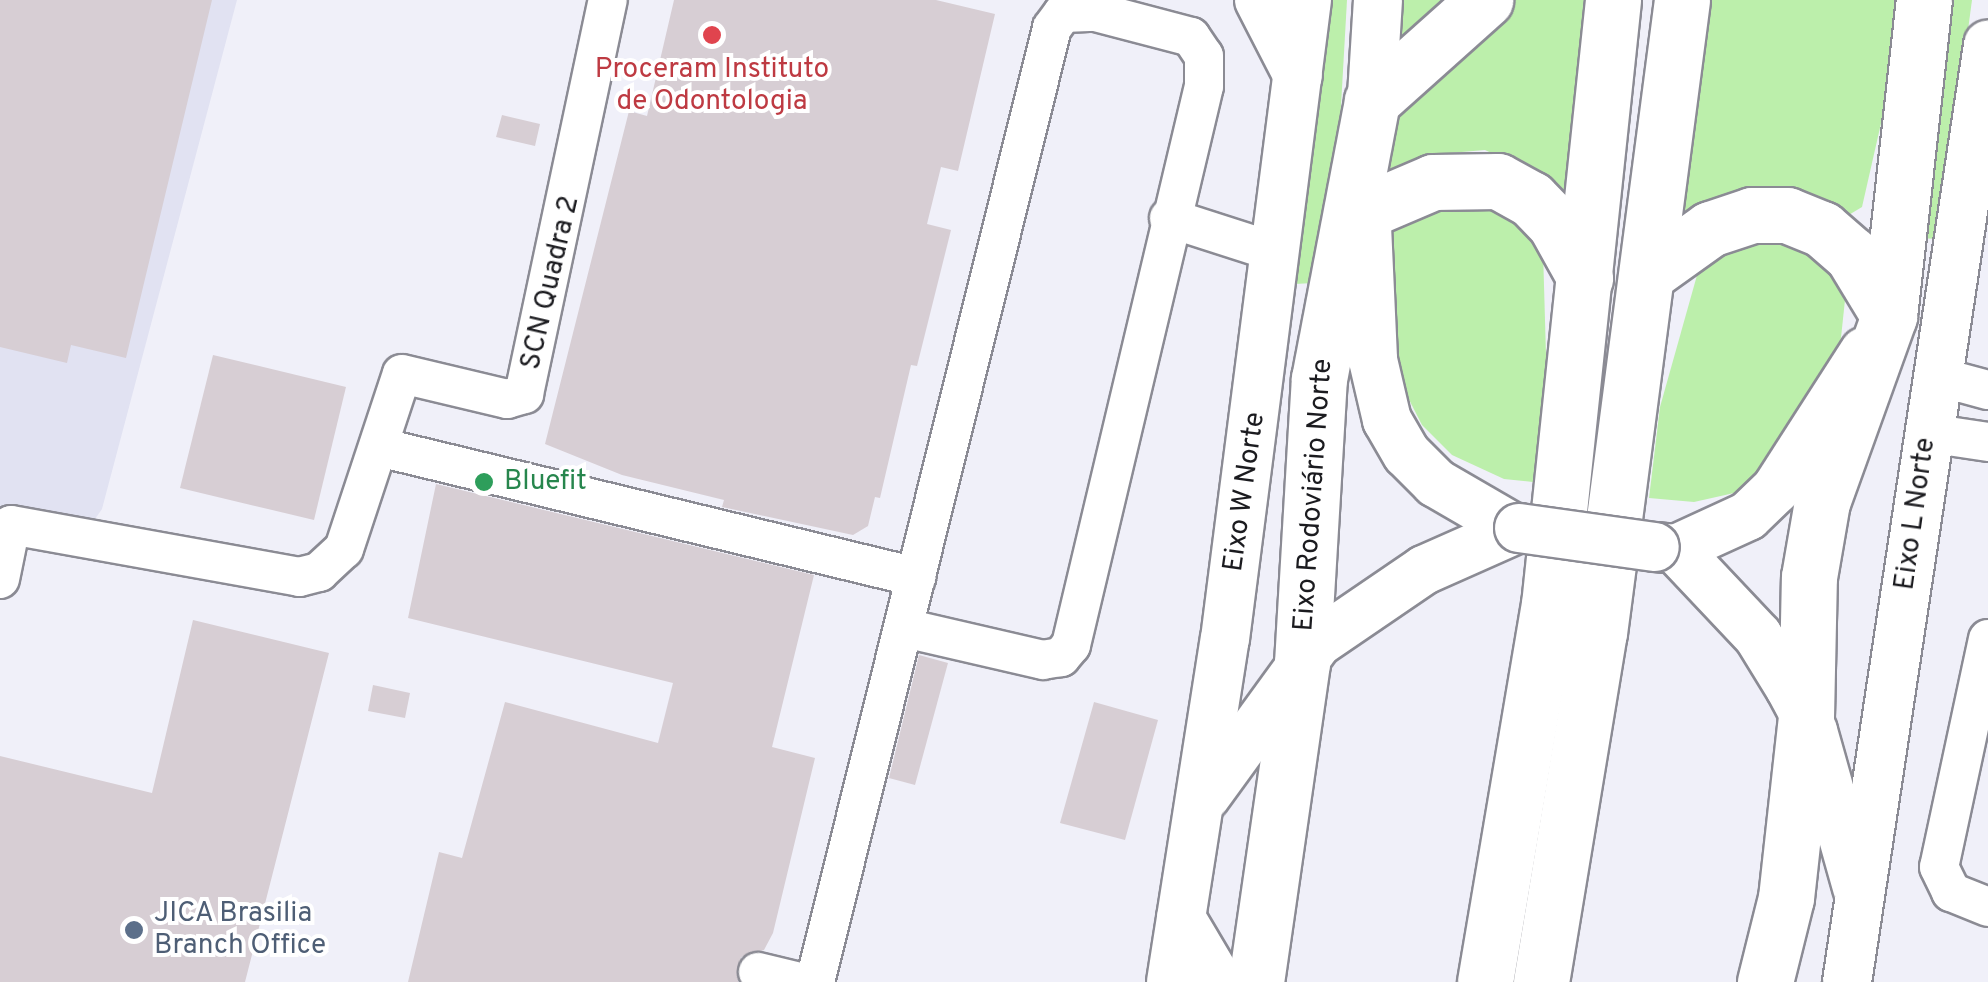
<!DOCTYPE html>
<meta charset="utf-8">
<style>
body{margin:0}
#map{position:relative;width:1988px;height:982px;overflow:hidden;background:#f0f0f9;font-family:Overpass,sans-serif}
div>[style]{position:absolute}
[style*='--x']{left:calc(var(--x)*1px);top:calc(var(--y)*1px);width:calc(var(--w)*1px);rotate:calc(var(--a)*1deg)}
.built>*{inset:0;background:#e1e2f2}
.green>*{inset:0;background:#bcefab}
.building>*{inset:0;background:#d7ced4}
.roads{filter:drop-shadow(2px 0 #8b8b94) drop-shadow(-2px 0 #8b8b94) drop-shadow(0 2px #8b8b94) drop-shadow(0 -2px #8b8b94)}
.minor>*{height:38px;margin:-19px;padding:0 19px;transform-origin:19px;border-radius:19px;background:#fff}
.major>*{height:48px;margin:-24px;padding:0 24px;transform-origin:24px;border-radius:24px;background:#fff}
.highway>*{height:55px;margin:-27.5px;padding:0 27.5px;transform-origin:27.5px;border-radius:27.5px;background:#fff}
.bridges{filter:drop-shadow(2px 0 #8b8b94) drop-shadow(-2px 0 #8b8b94) drop-shadow(0 2px #8b8b94) drop-shadow(0 -2px #8b8b94)}
.major-bridge>*{height:48px;margin:-24px;padding:0 24px;transform-origin:24px;border-radius:24px;background:#fff}
.dots>*{width:28px;height:28px;translate:-50% -50%;box-sizing:border-box;border:5px solid #fff;border-radius:50%}
span{translate:-50% -50%;white-space:nowrap;text-align:center;line-height:1.15;-webkit-text-stroke:8px #fff;paint-order:stroke}
.health-label{font-size:28px;color:#be3a42}
.street-label{font-size:28px;color:#1b1b1f}
.leisure-label{font-size:28px;color:#27864d}
.left{translate:0 -50%;text-align:left}
.service-label{font-size:28px;color:#4e5e75}
</style>
<div id="map">
<div class="built">
<div style="clip-path:polygon(0 0,237px 0,102px 509px,95px 519px,70px 526px,0 509px)"></div>
</div>
<div class="green">
<div style="clip-path:polygon(1320px 0,1347px 0,1331px 282px,1295px 284px)"></div>
<div style="clip-path:polygon(1397px 0,1591px 0,1570px 216px,1530px 171px,1485px 150px,1438px 154px,1389px 172px)"></div>
<div style="clip-path:polygon(1706px 0,1909px 0,1862px 207px,1842px 219px,1683px 211px)"></div>
<div style="clip-path:polygon(1941px 0,1972px 0,1940px 239px,1916px 238px)"></div>
<div style="clip-path:polygon(1490px 187px,1543px 250px,1547px 390px,1533px 482px,1504px 479px,1452px 455px,1422px 425px,1399px 380px,1387px 248px,1393px 233px,1399px 222px)"></div>
<div style="clip-path:polygon(1791px 228px,1843px 283px,1845px 300px,1840px 347px,1806px 435px,1743px 491px,1694px 502px,1649px 498px,1660px 407px,1701px 261px)"></div>
</div>
<div class="building">
<div style="clip-path:polygon(0 0,212px 0,126px 358px,71px 345px,67px 363px,0 347px)"></div>
<div style="clip-path:polygon(674px 0,936px 0,995px 14px,958px 171px,941px 167px,927px 224px,951px 230px,917px 366px,911px 365px,880px 498px,875px 497px,868px 526px,853px 535px,722px 507px,724px 500px,622px 475px,545px 444px,629px 111px,647px 116px)"></div>
<div style="clip-path:polygon(502px 115px,540px 124px,535px 146px,496px 137px)"></div>
<div style="clip-path:polygon(213px 355px,346px 387px,314px 520px,180px 488px)"></div>
<div style="clip-path:polygon(436px 484px,814px 575px,772px 747px,815px 758px,773px 933px,764px 950px,741px 957px,738px 982px,408px 982px,439px 852px,462px 858px,505px 702px,658px 743px,673px 683px,408px 618px)"></div>
<div style="clip-path:polygon(193px 620px,329px 653px,245px 982px,0 982px,0 756px,152px 793px)"></div>
<div style="clip-path:polygon(919px 655px,948px 663px,915px 785px,889px 778px)"></div>
<div style="clip-path:polygon(373px 685px,410px 693px,405px 718px,368px 711px)"></div>
<div style="clip-path:polygon(1094px 702px,1158px 720px,1125px 840px,1060px 823px)"></div>
</div>
<div class="roads">
<div class="minor">
<div style="--x:1169;--y:218;--w:114;--a:17.8"></div>
<div style="--x:1936;--y:376;--w:54;--a:15.1"></div>
<div style="--x:1928;--y:433;--w:61;--a:8.5"></div>
<div style="--x:379;--y:447;--w:553;--a:13.61"></div>
<div style="--x:0;--y:579;--w:55;--a:-78.5"></div>
<div style="--x:11;--y:525;--w:293;--a:10.2"></div>
<div style="--x:299;--y:577;--w:21;--a:-14"></div>
<div style="--x:319;--y:572;--w:34;--a:-43"></div>
<div style="--x:344;--y:549;--w:184;--a:-71.7"></div>
<div style="--x:402;--y:374;--w:108;--a:13.4"></div>
<div style="--x:507;--y:399;--w:18;--a:-16"></div>
<div style="--x:524;--y:394;--w:403;--a:-78"></div>
<div style="--x:1988;--y:639;--w:233;--a:102.1"></div>
<div style="--x:1939;--y:867;--w:28;--a:64"></div>
<div style="--x:1951;--y:892;--w:40;--a:22"></div>
<div style="--x:758;--y:972;--w:43;--a:13.4"></div>
<div style="--x:815;--y:982;--w:983;--a:-76.05"></div>
<div style="--x:1052;--y:28;--w:19;--a:-54"></div>
<div style="--x:1063;--y:13;--w:33;--a:-2"></div>
<div style="--x:1096;--y:12;--w:98;--a:14.7"></div>
<div style="--x:1191;--y:37;--w:23;--a:56"></div>
<div style="--x:1204;--y:56;--w:30;--a:90"></div>
<div style="--x:1204;--y:86;--w:575;--a:103.38"></div>
<div style="--x:1071;--y:645;--w:16;--a:130"></div>
<div style="--x:1061;--y:657;--w:18;--a:171"></div>
<div style="--x:1043;--y:660;--w:143;--a:-167"></div>
</div>
<div class="major">
<div style="--x:1259;--y:0;--w:85;--a:62.8"></div>
<div style="--x:1370;--y:127;--w:127;--a:-86.4"></div>
<div style="--x:1366;--y:204;--w:156;--a:87.4"></div>
<div style="--x:1373;--y:360;--w:62;--a:76.9"></div>
<div style="--x:1387;--y:420;--w:39;--a:60"></div>
<div style="--x:1407;--y:454;--w:41;--a:45"></div>
<div style="--x:1436;--y:483;--w:88;--a:30.1"></div>
<div style="--x:1655;--y:547;--w:21;--a:5"></div>
<div style="--x:1676;--y:549;--w:120;--a:46.7"></div>
<div style="--x:1758;--y:636;--w:61;--a:58.4"></div>
<div style="--x:1790;--y:688;--w:49;--a:61.9"></div>
<div style="--x:1813;--y:731;--w:163;--a:74.3"></div>
<div style="--x:1676;--y:549;--w:79;--a:-24.6"></div>
<div style="--x:1748;--y:516;--w:39;--a:-44"></div>
<div style="--x:1776;--y:489;--w:163;--a:-57.3"></div>
<div style="--x:1206;--y:796;--w:189;--a:-54"></div>
<div style="--x:1317;--y:643;--w:130;--a:-34.3"></div>
<div style="--x:1424;--y:570;--w:104;--a:-23.9"></div>
<div style="--x:1181;--y:918;--w:74;--a:59.3"></div>
<div style="--x:1171;--y:982;--w:347;--a:-81.1"></div>
<div style="--x:1225;--y:639;--w:644;--a:-82.69"></div>
<div style="--x:1847;--y:982;--w:948;--a:-81.44"></div>
</div>
<div class="highway">
<div style="--x:1365;--y:211;--w:74;--a:-23.1"></div>
<div style="--x:1433;--y:182;--w:65;--a:-0.9"></div>
<div style="--x:1498;--y:181;--w:38;--a:29"></div>
<div style="--x:1531;--y:199;--w:35;--a:46"></div>
<div style="--x:1555;--y:224;--w:62;--a:60.9"></div>
<div style="--x:1650;--y:272;--w:74;--a:-35.6"></div>
<div style="--x:1710;--y:229;--w:44;--a:-18.4"></div>
<div style="--x:1752;--y:215;--w:35;--a:0"></div>
<div style="--x:1787;--y:215;--w:38;--a:22"></div>
<div style="--x:1822;--y:229;--w:40;--a:41"></div>
<div style="--x:1852;--y:255;--w:71;--a:58.8"></div>
<div style="--x:1256;--y:982;--w:322;--a:-81.8"></div>
<div style="--x:1302;--y:663;--w:285;--a:-86.6"></div>
<div style="--x:1319;--y:379;--w:283;--a:-79.2"></div>
<div style="--x:1372;--y:101;--w:152;--a:-41.8"></div>
<div style="--x:1485;--y:982;--w:382;--a:-80.4"></div>
<div style="--x:1549;--y:605;--w:608;--a:-83.96"></div>
<div style="--x:1541;--y:982;--w:354;--a:-80.6"></div>
<div style="--x:1599;--y:633;--w:638;--a:-82.53"></div>
<div style="--x:1765;--y:982;--w:87;--a:-76"></div>
<div style="--x:1786;--y:898;--w:182;--a:-83.7"></div>
<div style="--x:1806;--y:717;--w:140;--a:-88.8"></div>
<div style="--x:1809;--y:577;--w:76;--a:-80.2"></div>
<div style="--x:1822;--y:502;--w:198;--a:-70.2"></div>
<div style="--x:1889;--y:316;--w:318;--a:-83.7"></div>
</div>
</div>
<div class="bridges">
<div class="major-bridge">
<div style="--x:1519;--y:528;--w:137;--a:8"></div>
</div>
</div>
<div class="dots">
<div style="left:712px;top:35px;background:#e0444e"></div>
<div style="left:484px;top:482px;background:#2e9e5b"></div>
<div style="left:134px;top:930px;background:#5c6f8a"></div>
</div>
<div class="health-label">
<span style="left:712px;top:86px">Proceram Instituto<br>de Odontologia</span>
</div>
<div class="street-label">
<span style="left:551px;top:283px;rotate:-77deg">SCN Quadra 2</span>
<span style="left:1245px;top:492px;rotate:-82deg">Eixo W Norte</span>
<span style="left:1314px;top:495px;rotate:-86deg">Eixo Rodoviário Norte</span>
<span style="left:1916px;top:514px;rotate:-82deg">Eixo L Norte</span>
</div>
<div class="leisure-label">
<span class="left" style="left:504px;top:482px">Bluefit</span>
</div>
<div class="service-label">
<span class="left" style="left:154px;top:930px">JICA Brasilia<br>Branch Office</span>
</div>
</div>
